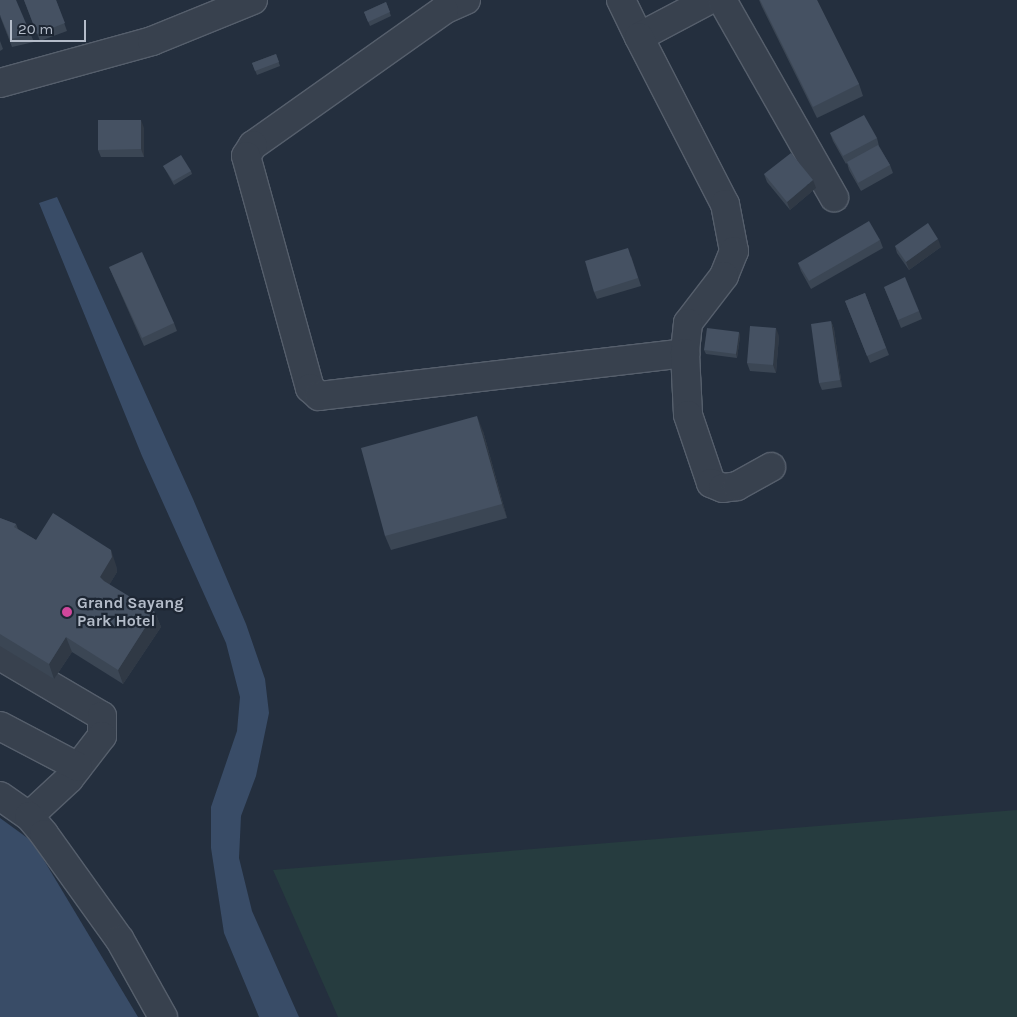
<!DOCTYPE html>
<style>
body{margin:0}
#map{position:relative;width:1017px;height:1017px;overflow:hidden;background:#242f3e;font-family:Karla,sans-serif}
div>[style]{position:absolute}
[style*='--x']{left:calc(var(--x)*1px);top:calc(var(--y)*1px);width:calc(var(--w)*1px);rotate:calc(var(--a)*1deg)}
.green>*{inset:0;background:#263c3f}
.water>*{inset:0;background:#394c67}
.roads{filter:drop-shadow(1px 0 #565f6c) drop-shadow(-1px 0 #565f6c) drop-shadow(0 1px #565f6c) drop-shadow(0 -1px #565f6c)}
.minor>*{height:28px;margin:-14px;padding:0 14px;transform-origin:14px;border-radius:14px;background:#38414e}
.wall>*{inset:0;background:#3b4654}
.shaded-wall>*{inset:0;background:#303945}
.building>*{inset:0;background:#455162}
.dots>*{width:14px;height:14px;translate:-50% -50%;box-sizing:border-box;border:2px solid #1d2633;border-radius:50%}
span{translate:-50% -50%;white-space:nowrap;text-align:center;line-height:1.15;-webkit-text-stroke:4.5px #1d2633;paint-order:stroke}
.poi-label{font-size:16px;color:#b4bcc9;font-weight:700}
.left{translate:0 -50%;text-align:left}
.scale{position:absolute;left:10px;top:20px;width:76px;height:22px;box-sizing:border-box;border:2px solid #b4bcc9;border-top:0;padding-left:6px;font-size:15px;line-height:18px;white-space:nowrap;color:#b4bcc9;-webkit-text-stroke:4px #1d2633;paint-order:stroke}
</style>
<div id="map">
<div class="green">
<div style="clip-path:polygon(1017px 810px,1017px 1017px,338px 1017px,273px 870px)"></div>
</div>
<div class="water">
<div style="clip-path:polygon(57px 197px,193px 499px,246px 624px,265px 679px,269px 713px,256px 776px,241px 816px,239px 858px,252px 911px,299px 1017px,259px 1017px,224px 933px,211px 848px,211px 807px,237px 731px,240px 697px,226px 643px,142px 456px,39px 203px)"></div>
<div style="clip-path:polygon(0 818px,33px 842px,138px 1017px,0 1017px)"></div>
</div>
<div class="roads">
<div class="minor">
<div style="--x:466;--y:0;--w:24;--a:156"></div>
<div style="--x:444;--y:10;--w:234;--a:144.7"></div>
<div style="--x:253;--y:145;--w:13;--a:122"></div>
<div style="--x:246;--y:156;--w:241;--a:74.6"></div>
<div style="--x:310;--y:388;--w:12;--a:42"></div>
<div style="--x:319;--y:396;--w:369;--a:-6.7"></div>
<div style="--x:621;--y:0;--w:41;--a:64.1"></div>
<div style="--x:709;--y:0;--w:79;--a:152.1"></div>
<div style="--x:639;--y:37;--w:188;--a:62.8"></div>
<div style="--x:725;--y:204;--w:48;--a:79.2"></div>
<div style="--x:734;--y:251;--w:27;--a:112"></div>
<div style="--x:724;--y:276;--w:59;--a:127.5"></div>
<div style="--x:688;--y:323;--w:30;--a:96"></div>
<div style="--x:685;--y:353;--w:62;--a:87.2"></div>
<div style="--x:688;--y:415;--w:72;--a:71.3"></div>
<div style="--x:711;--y:483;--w:13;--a:23"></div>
<div style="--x:723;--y:488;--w:14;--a:-8"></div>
<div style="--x:737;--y:486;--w:39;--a:-29"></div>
<div style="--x:722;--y:0;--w:227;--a:60.4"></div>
<div style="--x:0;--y:83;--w:158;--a:-15.4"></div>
<div style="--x:152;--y:41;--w:109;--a:-22.1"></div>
<div style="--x:0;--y:656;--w:118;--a:30.5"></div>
<div style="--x:102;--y:716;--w:20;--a:90"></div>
<div style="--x:102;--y:736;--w:54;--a:127.5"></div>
<div style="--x:69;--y:779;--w:54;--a:137.2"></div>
<div style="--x:0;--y:726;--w:88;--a:27.7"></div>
<div style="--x:0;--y:796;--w:35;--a:35"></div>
<div style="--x:29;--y:816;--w:23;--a:50"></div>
<div style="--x:44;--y:834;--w:130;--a:54.4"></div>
<div style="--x:120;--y:940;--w:88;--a:60.8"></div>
</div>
</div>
<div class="wall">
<div style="clip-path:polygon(24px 0,56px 0,67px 31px,40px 41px)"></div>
<div style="clip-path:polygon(759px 0,817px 0,859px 84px,863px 96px,817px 118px,762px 7px)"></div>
<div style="clip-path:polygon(386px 2px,391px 16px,370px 26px,364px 12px)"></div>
<div style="clip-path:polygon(0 16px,31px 35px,34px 42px,12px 47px)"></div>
<div style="clip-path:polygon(0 41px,3px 49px,0 51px)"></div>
<div style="clip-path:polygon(276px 54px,280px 66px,257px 75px,252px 63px)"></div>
<div style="clip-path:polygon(144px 128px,144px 157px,101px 157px,98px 150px)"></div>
<div style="clip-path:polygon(830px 133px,877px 138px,879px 146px,890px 165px,893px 173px,861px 191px,849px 170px,847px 163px,846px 164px,833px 141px)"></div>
<div style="clip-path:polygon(163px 166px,191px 171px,192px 174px,174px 185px,165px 169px)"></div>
<div style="clip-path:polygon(764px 174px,816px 188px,790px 210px,767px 182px)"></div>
<div style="clip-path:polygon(880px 240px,883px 248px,811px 289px,801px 271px,798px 263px)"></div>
<div style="clip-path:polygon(895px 246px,941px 247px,909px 270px,897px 253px)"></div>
<div style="clip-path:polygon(631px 256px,641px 286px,597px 299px,594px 292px)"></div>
<div style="clip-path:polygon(109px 267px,174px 323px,177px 331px,144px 346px)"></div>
<div style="clip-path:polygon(884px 287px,919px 311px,922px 319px,901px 328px)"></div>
<div style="clip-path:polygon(865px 293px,889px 355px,870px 363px,845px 301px)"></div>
<div style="clip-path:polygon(831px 321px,834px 329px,842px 387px,822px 390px,819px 383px)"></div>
<div style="clip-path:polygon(739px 332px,740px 336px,737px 358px,706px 354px,704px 350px)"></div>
<div style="clip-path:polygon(779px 336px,776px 373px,750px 371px,747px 363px)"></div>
<div style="clip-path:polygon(483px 431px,507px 518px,391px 550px,385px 536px)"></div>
<div style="clip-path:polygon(0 518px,16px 524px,18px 529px,36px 540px,116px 565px,117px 572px,109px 585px,155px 612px,161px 627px,123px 684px,72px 652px,54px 679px,0 646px)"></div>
</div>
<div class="shaded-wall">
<div style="clip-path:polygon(141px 120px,144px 128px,144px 157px,141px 149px)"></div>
<div style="clip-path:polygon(813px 180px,816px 188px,790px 210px,787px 202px)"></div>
<div style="clip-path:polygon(938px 239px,941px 247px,909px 270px,906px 262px)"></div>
<div style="clip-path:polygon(831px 321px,834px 329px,842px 387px,840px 380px)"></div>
<div style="clip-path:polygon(776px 328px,779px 336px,776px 373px,773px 365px)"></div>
<div style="clip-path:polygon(739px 332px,740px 336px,737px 358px,736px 354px)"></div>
<div style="clip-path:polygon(477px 416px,483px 431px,507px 518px,502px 504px)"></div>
<div style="clip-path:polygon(111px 550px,116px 565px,117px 572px,105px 592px,100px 577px)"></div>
<div style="clip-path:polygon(155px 612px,161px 627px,123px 684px,118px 670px)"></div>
<div style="clip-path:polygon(66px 637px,72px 652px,54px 679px,49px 664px)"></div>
</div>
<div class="building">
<div style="clip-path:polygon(0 0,16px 0,31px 35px,10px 39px,0 15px)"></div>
<div style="clip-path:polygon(24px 0,56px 0,65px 23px,37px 34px)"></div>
<div style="clip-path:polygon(760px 0,817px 0,859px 84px,813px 107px)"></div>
<div style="clip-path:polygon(386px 2px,390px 12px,368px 22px,364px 12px)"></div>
<div style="clip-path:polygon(276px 54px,279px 62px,255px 71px,252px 63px)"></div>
<div style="clip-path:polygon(864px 115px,877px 138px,843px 156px,830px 133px)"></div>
<div style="clip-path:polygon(98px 120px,141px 120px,141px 149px,98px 150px)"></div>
<div style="clip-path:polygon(878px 145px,890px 165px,858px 183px,847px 162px)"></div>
<div style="clip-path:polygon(791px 153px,813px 180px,787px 202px,764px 174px)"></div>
<div style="clip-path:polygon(181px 155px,191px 171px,173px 181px,163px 166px)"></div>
<div style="clip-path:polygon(869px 221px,880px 240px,809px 281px,798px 263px)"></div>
<div style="clip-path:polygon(928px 223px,938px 239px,906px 262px,895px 246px)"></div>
<div style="clip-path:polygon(628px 248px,638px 278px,594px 292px,585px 261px)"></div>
<div style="clip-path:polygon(142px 252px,174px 323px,142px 338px,109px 267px)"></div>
<div style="clip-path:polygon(905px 277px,919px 311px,898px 320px,884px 287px)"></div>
<div style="clip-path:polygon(865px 293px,886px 348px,867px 356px,845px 301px)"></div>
<div style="clip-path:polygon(831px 321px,840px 380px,819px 383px,811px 324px)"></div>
<div style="clip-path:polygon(750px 326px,776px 328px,773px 365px,747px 363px)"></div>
<div style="clip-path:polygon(707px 328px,739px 332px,736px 354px,704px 350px)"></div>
<div style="clip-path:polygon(477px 416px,502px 504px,385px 536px,361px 448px)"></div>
<div style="clip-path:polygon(53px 513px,111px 550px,112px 557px,100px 577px,104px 581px,155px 612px,118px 670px,66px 637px,49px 664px,0 634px,0 518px,16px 524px,14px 527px,36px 540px)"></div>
</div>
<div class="dots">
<div style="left:67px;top:612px;background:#d1479c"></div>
</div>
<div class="poi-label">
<span class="left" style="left:77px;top:612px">Grand Sayang<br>Park Hotel</span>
</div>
<div class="scale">20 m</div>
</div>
